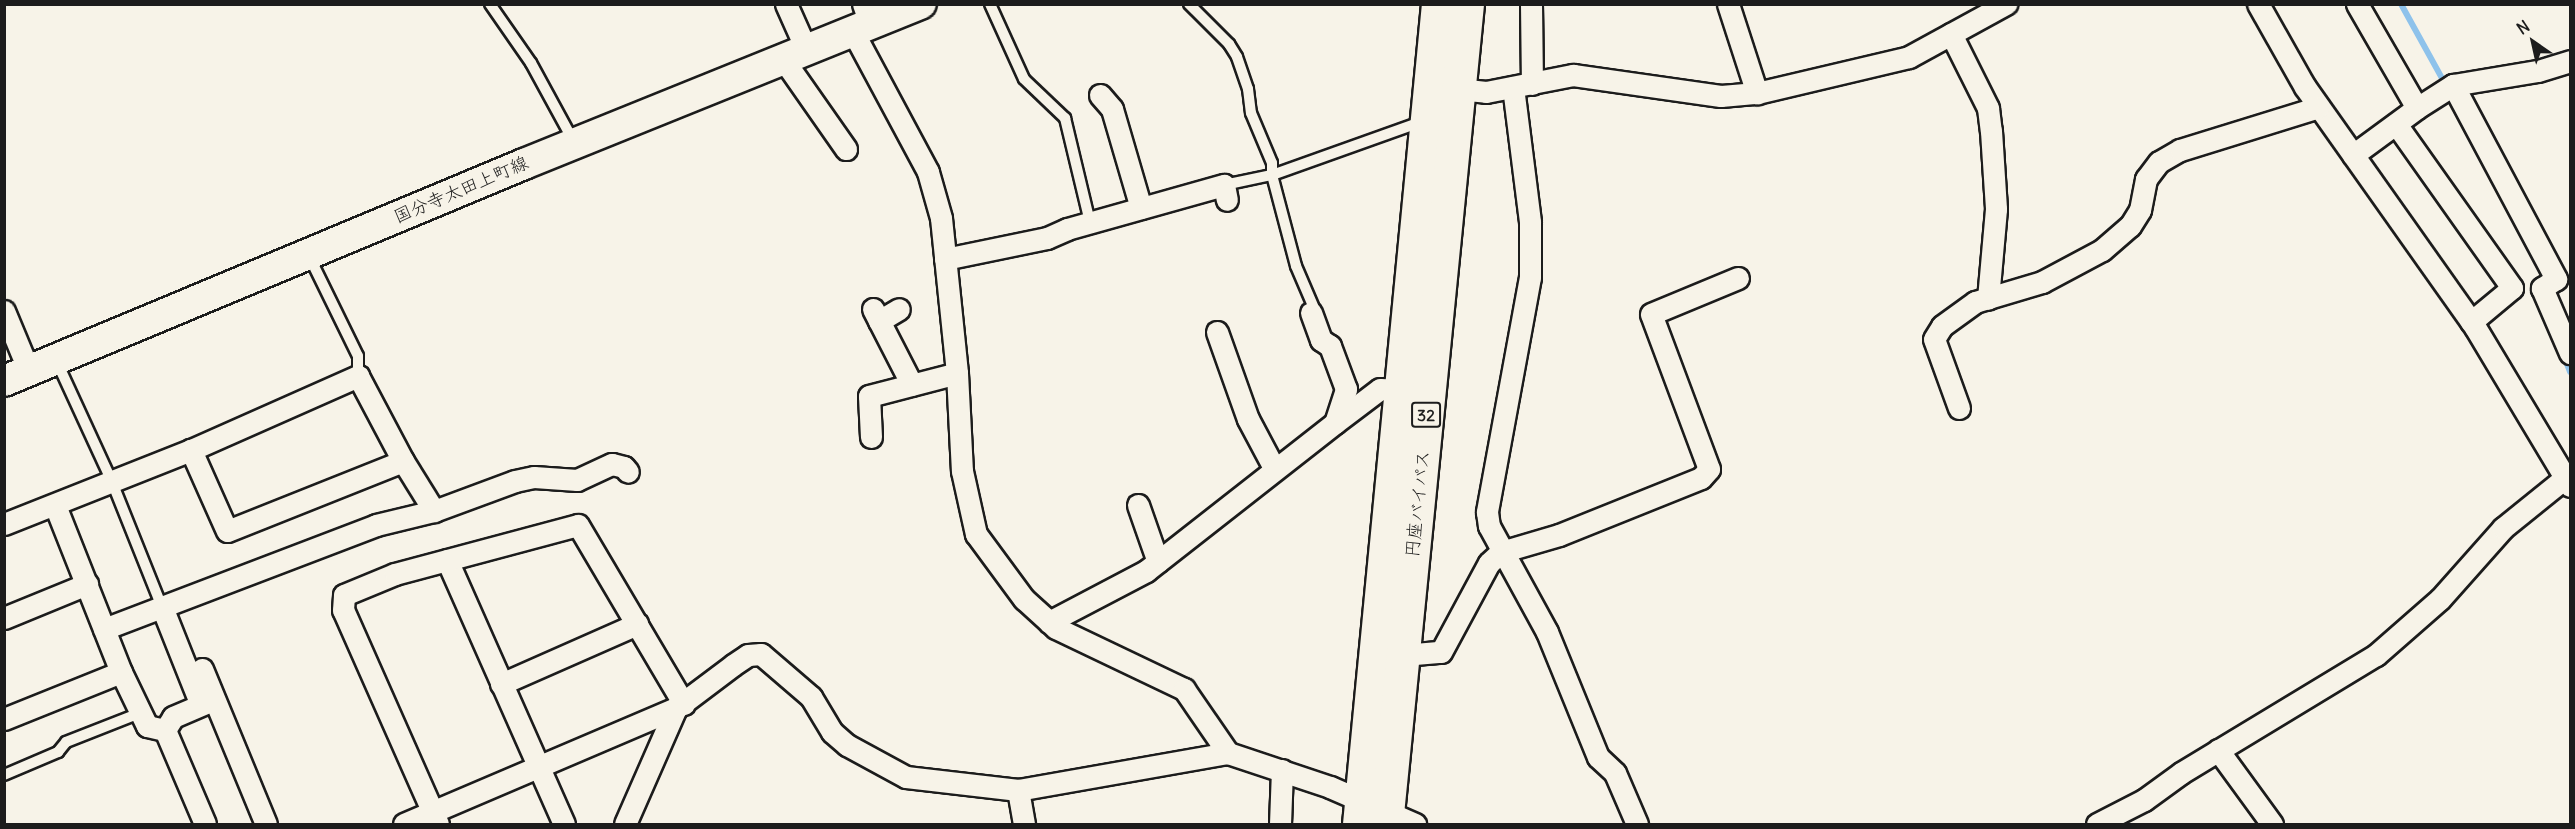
<!DOCTYPE html>
<meta charset="utf-8">
<style>
body{margin:0}
#map{position:relative;width:2575px;height:829px;overflow:hidden;background:#f7f3e8;font-family:Delius,"Klee One",sans-serif}
div>[style]{position:absolute}
[style*='--x']{left:calc(var(--x)*1px);top:calc(var(--y)*1px);width:calc(var(--w)*1px);rotate:calc(var(--a)*1deg)}
.stream>*{height:6px;margin:-3px;padding:0 3px;transform-origin:3px;border-radius:3px;background:#8ec2eb}
.roads{filter:drop-shadow(2px 0 #1c1c1c) drop-shadow(-2px 0 #1c1c1c) drop-shadow(0 2px #1c1c1c) drop-shadow(0 -2px #1c1c1c)}
.service>*{height:10px;margin:-5px;padding:0 5px;transform-origin:5px;border-radius:5px;background:#f7f3e8}
.minor>*{height:21px;margin:-10.5px;padding:0 10.5px;transform-origin:10.5px;border-radius:10.5px;background:#f7f3e8}
.secondary>*{height:30px;margin:-15px;padding:0 15px;transform-origin:15px;border-radius:15px;background:#f7f3e8}
.trunk>*{height:33px;margin:-16.5px;padding:0 16.5px;transform-origin:16.5px;border-radius:16.5px;background:#f7f3e8}
span{translate:-50% -50%;white-space:nowrap;text-align:center;line-height:1.15;-webkit-text-stroke:6px #f7f3e8;paint-order:stroke}
.shield-label span{padding:2px 4px;background:#f7f3e8;border:2px solid;border-radius:4px;-webkit-text-stroke-width:0}
.shield-label{font-size:16px;color:#1c1c1c;font-weight:700}
.street-label{font-size:18px;color:#1c1c1c}
.frame{position:absolute;inset:0;border:6px solid #1c1c1c;pointer-events:none}
.north{position:absolute;left:2503px;top:12px;width:60px;height:60px;-webkit-text-stroke:4px #f7f3e8;paint-order:stroke;rotate:326deg;font-size:16px;font-weight:700;line-height:24px;text-align:center;color:#1c1c1c}
.north::after{content:'';display:block;margin:auto;width:21px;height:27px;background:#1c1c1c;clip-path:polygon(50% 0,100% 100%,50% 72%,0 100%)}
</style>
<div id="map">
<div class="stream">
<div style="--x:2401;--y:4;--w:89;--a:61.1"></div>
<div style="--x:2564;--y:356;--w:17;--a:69"></div>
</div>
<div class="roads">
<div class="service">
<div style="--x:490;--y:4;--w:72;--a:55.2"></div>
<div style="--x:531;--y:63;--w:90;--a:61.4"></div>
<div style="--x:990;--y:4;--w:82;--a:65.6"></div>
<div style="--x:1024;--y:79;--w:57;--a:43.6"></div>
<div style="--x:1065;--y:118;--w:107;--a:76.5"></div>
<div style="--x:1189;--y:4;--w:57;--a:45"></div>
<div style="--x:1229;--y:44;--w:15;--a:58"></div>
<div style="--x:1237;--y:57;--w:34;--a:71"></div>
<div style="--x:1248;--y:89;--w:24;--a:83"></div>
<div style="--x:1251;--y:113;--w:54;--a:67.2"></div>
<div style="--x:1272;--y:163;--w:12;--a:90"></div>
<div style="--x:1272;--y:175;--w:94;--a:75.2"></div>
<div style="--x:1296;--y:266;--w:53;--a:66.8"></div>
<div style="--x:1224;--y:185;--w:49;--a:-11.8"></div>
<div style="--x:1272;--y:175;--w:161;--a:-19.6"></div>
<div style="--x:309;--y:256;--w:111;--a:63.9"></div>
<div style="--x:358;--y:356;--w:20;--a:90"></div>
<div style="--x:56;--y:360;--w:134;--a:65.3"></div>
<div style="--x:112;--y:482;--w:135;--a:68.2"></div>
<div style="--x:4;--y:775;--w:59;--a:-23.1"></div>
<div style="--x:58;--y:752;--w:13;--a:-51"></div>
<div style="--x:66;--y:742;--w:79;--a:-21.4"></div>
</div>
<div class="minor">
<div style="--x:786;--y:4;--w:49;--a:66"></div>
<div style="--x:863;--y:4;--w:20;--a:70"></div>
<div style="--x:1531;--y:4;--w:80;--a:89.3"></div>
<div style="--x:1728;--y:4;--w:94;--a:72"></div>
<div style="--x:2258;--y:4;--w:95;--a:60.5"></div>
<div style="--x:2305;--y:87;--w:294;--a:54.7"></div>
<div style="--x:2475;--y:327;--w:185;--a:59.1"></div>
<div style="--x:852;--y:30;--w:161;--a:61.8"></div>
<div style="--x:928;--y:172;--w:48;--a:74.2"></div>
<div style="--x:941;--y:218;--w:156;--a:84.1"></div>
<div style="--x:957;--y:373;--w:98;--a:87.1"></div>
<div style="--x:962;--y:471;--w:65;--a:77.5"></div>
<div style="--x:976;--y:534;--w:81;--a:53.6"></div>
<div style="--x:1024;--y:599;--w:43;--a:42.2"></div>
<div style="--x:1056;--y:628;--w:142;--a:25.5"></div>
<div style="--x:1184;--y:689;--w:78;--a:55.5"></div>
<div style="--x:1951;--y:34;--w:83;--a:63.4"></div>
<div style="--x:1988;--y:108;--w:23;--a:83"></div>
<div style="--x:1991;--y:131;--w:78;--a:86.3"></div>
<div style="--x:1996;--y:209;--w:90;--a:95.1"></div>
<div style="--x:783;--y:59;--w:110;--a:55"></div>
<div style="--x:2453;--y:85;--w:220;--a:62"></div>
<div style="--x:2556;--y:279;--w:17;--a:147"></div>
<div style="--x:2542;--y:288;--w:71;--a:66.7"></div>
<div style="--x:1513;--y:87;--w:136;--a:82.8"></div>
<div style="--x:1530;--y:222;--w:55;--a:90"></div>
<div style="--x:1530;--y:277;--w:239;--a:100.4"></div>
<div style="--x:1487;--y:512;--w:14;--a:82"></div>
<div style="--x:1489;--y:526;--w:121;--a:61.3"></div>
<div style="--x:1547;--y:632;--w:135;--a:67.8"></div>
<div style="--x:1598;--y:757;--w:23;--a:43"></div>
<div style="--x:1615;--y:773;--w:56;--a:66.7"></div>
<div style="--x:1458;--y:89;--w:28;--a:6"></div>
<div style="--x:1486;--y:92;--w:89;--a:-11.1"></div>
<div style="--x:1573;--y:75;--w:149;--a:8.1"></div>
<div style="--x:1721;--y:96;--w:36;--a:-5"></div>
<div style="--x:1757;--y:93;--w:156;--a:-13.3"></div>
<div style="--x:1909;--y:57;--w:111;--a:-28.7"></div>
<div style="--x:1100;--y:95;--w:18;--a:49"></div>
<div style="--x:1112;--y:109;--w:103;--a:73.7"></div>
<div style="--x:2417;--y:108;--w:43;--a:-32.6"></div>
<div style="--x:2453;--y:85;--w:86;--a:-9.4"></div>
<div style="--x:2538;--y:71;--w:34;--a:-17"></div>
<div style="--x:2396;--y:124;--w:201;--a:54.7"></div>
<div style="--x:2512;--y:288;--w:53;--a:140.3"></div>
<div style="--x:2353;--y:155;--w:79;--a:-36.3"></div>
<div style="--x:2417;--y:108;--w:120;--a:-120"></div>
<div style="--x:945;--y:259;--w:104;--a:-11.6"></div>
<div style="--x:1047;--y:238;--w:22;--a:-24"></div>
<div style="--x:1067;--y:229;--w:163;--a:-15.7"></div>
<div style="--x:1224;--y:185;--w:15;--a:79"></div>
<div style="--x:873;--y:309;--w:85;--a:62.8"></div>
<div style="--x:4;--y:311;--w:65;--a:67.4"></div>
<div style="--x:879;--y:321;--w:23;--a:-31"></div>
<div style="--x:1217;--y:332;--w:92;--a:70.4"></div>
<div style="--x:1248;--y:419;--w:55;--a:62"></div>
<div style="--x:1959;--y:408;--w:73;--a:-109.9"></div>
<div style="--x:1934;--y:339;--w:15;--a:-58"></div>
<div style="--x:1942;--y:326;--w:41;--a:-36"></div>
<div style="--x:1975;--y:302;--w:70;--a:-16.6"></div>
<div style="--x:2042;--y:282;--w:68;--a:-28.1"></div>
<div style="--x:2102;--y:250;--w:37;--a:-41"></div>
<div style="--x:2130;--y:226;--w:19;--a:-58"></div>
<div style="--x:2140;--y:210;--w:32;--a:-79"></div>
<div style="--x:2146;--y:179;--w:21;--a:-53"></div>
<div style="--x:2159;--y:162;--w:24;--a:-30"></div>
<div style="--x:2180;--y:150;--w:145;--a:-17.2"></div>
<div style="--x:1335;--y:423;--w:56;--a:-37.1"></div>
<div style="--x:1380;--y:389;--w:21;--a:3"></div>
<div style="--x:871;--y:437;--w:41;--a:-92.8"></div>
<div style="--x:869;--y:396;--w:91;--a:-14.6"></div>
<div style="--x:403;--y:461;--w:59;--a:58.2"></div>
<div style="--x:1138;--y:505;--w:60;--a:70.7"></div>
<div style="--x:4;--y:524;--w:201;--a:-21.6"></div>
<div style="--x:191;--y:450;--w:183;--a:-23.9"></div>
<div style="--x:358;--y:376;--w:96;--a:62.1"></div>
<div style="--x:403;--y:461;--w:189;--a:158.3"></div>
<div style="--x:227;--y:531;--w:89;--a:-114"></div>
<div style="--x:447;--y:560;--w:289;--a:66.1"></div>
<div style="--x:162;--y:607;--w:105;--a:68.3"></div>
<div style="--x:4;--y:618;--w:90;--a:-22.3"></div>
<div style="--x:1049;--y:622;--w:110;--a:-27.7"></div>
<div style="--x:1146;--y:571;--w:240;--a:-38.1"></div>
<div style="--x:1335;--y:423;--w:36;--a:-72"></div>
<div style="--x:1346;--y:389;--w:46;--a:-110.4"></div>
<div style="--x:1330;--y:346;--w:11;--a:-146"></div>
<div style="--x:1321;--y:340;--w:29;--a:-110"></div>
<div style="--x:104;--y:629;--w:291;--a:-20.9"></div>
<div style="--x:376;--y:525;--w:60;--a:-13.6"></div>
<div style="--x:434;--y:511;--w:86;--a:-20.3"></div>
<div style="--x:515;--y:481;--w:19;--a:-12"></div>
<div style="--x:534;--y:477;--w:43;--a:4"></div>
<div style="--x:577;--y:480;--w:38;--a:-25"></div>
<div style="--x:612;--y:464;--w:12;--a:14"></div>
<div style="--x:624;--y:467;--w:6;--a:51"></div>
<div style="--x:1403;--y:655;--w:38;--a:-5"></div>
<div style="--x:1441;--y:652;--w:101;--a:-61.7"></div>
<div style="--x:1489;--y:563;--w:16;--a:-43"></div>
<div style="--x:1501;--y:552;--w:60;--a:-16.3"></div>
<div style="--x:1559;--y:535;--w:153;--a:-21.9"></div>
<div style="--x:1701;--y:478;--w:12;--a:-48"></div>
<div style="--x:1709;--y:469;--w:165;--a:-110.5"></div>
<div style="--x:1651;--y:314;--w:94;--a:-22.5"></div>
<div style="--x:202;--y:669;--w:168;--a:67.6"></div>
<div style="--x:121;--y:672;--w:60;--a:64.3"></div>
<div style="--x:147;--y:726;--w:18;--a:13"></div>
<div style="--x:165;--y:730;--w:102;--a:66.9"></div>
<div style="--x:501;--y:684;--w:149;--a:-23.8"></div>
<div style="--x:4;--y:719;--w:126;--a:-21.9"></div>
<div style="--x:121;--y:672;--w:180;--a:-111.6"></div>
<div style="--x:165;--y:730;--w:15;--a:-58"></div>
<div style="--x:173;--y:717;--w:43;--a:-23"></div>
<div style="--x:2218;--y:750;--w:92;--a:53.9"></div>
<div style="--x:1018;--y:790;--w:35;--a:80"></div>
<div style="--x:404;--y:824;--w:296;--a:-23.1"></div>
<div style="--x:438;--y:824;--w:234;--a:-113.9"></div>
<div style="--x:343;--y:610;--w:15;--a:-86"></div>
<div style="--x:344;--y:595;--w:55;--a:-22.4"></div>
<div style="--x:395;--y:574;--w:189;--a:-15"></div>
<div style="--x:578;--y:525;--w:208;--a:59.4"></div>
<div style="--x:625;--y:824;--w:127;--a:-66.3"></div>
<div style="--x:676;--y:708;--w:71;--a:-37"></div>
<div style="--x:733;--y:665;--w:18;--a:-34"></div>
<div style="--x:748;--y:655;--w:13;--a:-4"></div>
<div style="--x:761;--y:654;--w:66;--a:40.7"></div>
<div style="--x:811;--y:697;--w:41;--a:59"></div>
<div style="--x:832;--y:732;--w:20;--a:41"></div>
<div style="--x:847;--y:745;--w:67;--a:28.5"></div>
<div style="--x:906;--y:777;--w:113;--a:6.6"></div>
<div style="--x:1018;--y:790;--w:213;--a:-10"></div>
<div style="--x:1228;--y:753;--w:108;--a:18.4"></div>
<div style="--x:1330;--y:787;--w:93;--a:23.5"></div>
<div style="--x:1280;--y:824;--w:54;--a:-87.9"></div>
<div style="--x:2097;--y:824;--w:53;--a:-27.1"></div>
<div style="--x:2144;--y:800;--w:46;--a:-36.1"></div>
<div style="--x:2181;--y:773;--w:228;--a:-31.2"></div>
<div style="--x:2376;--y:655;--w:85;--a:-41.2"></div>
<div style="--x:2440;--y:599;--w:95;--a:-48.4"></div>
<div style="--x:2503;--y:528;--w:80;--a:-38.9"></div>
</div>
<div class="secondary">
<div style="--x:4;--y:381;--w:563;--a:-22.65"></div>
<div style="--x:524;--y:164;--w:428;--a:-22"></div>
</div>
<div class="trunk">
<div style="--x:1359;--y:824;--w:824;--a:-84.5"></div>
<div style="--x:1386;--y:824;--w:824;--a:-84.36"></div>
</div>
</div>
<div class="shield-label">
<span style="left:1426px;top:415px">32</span>
</div>
<div class="street-label">
<span style="left:461px;top:190px;rotate:-23deg">国分寺太田上町線</span>
<span style="left:1418px;top:504px;rotate:-84deg">円座バイパス</span>
</div>
<div class="frame"></div>
<div class="north">N</div>
</div>
